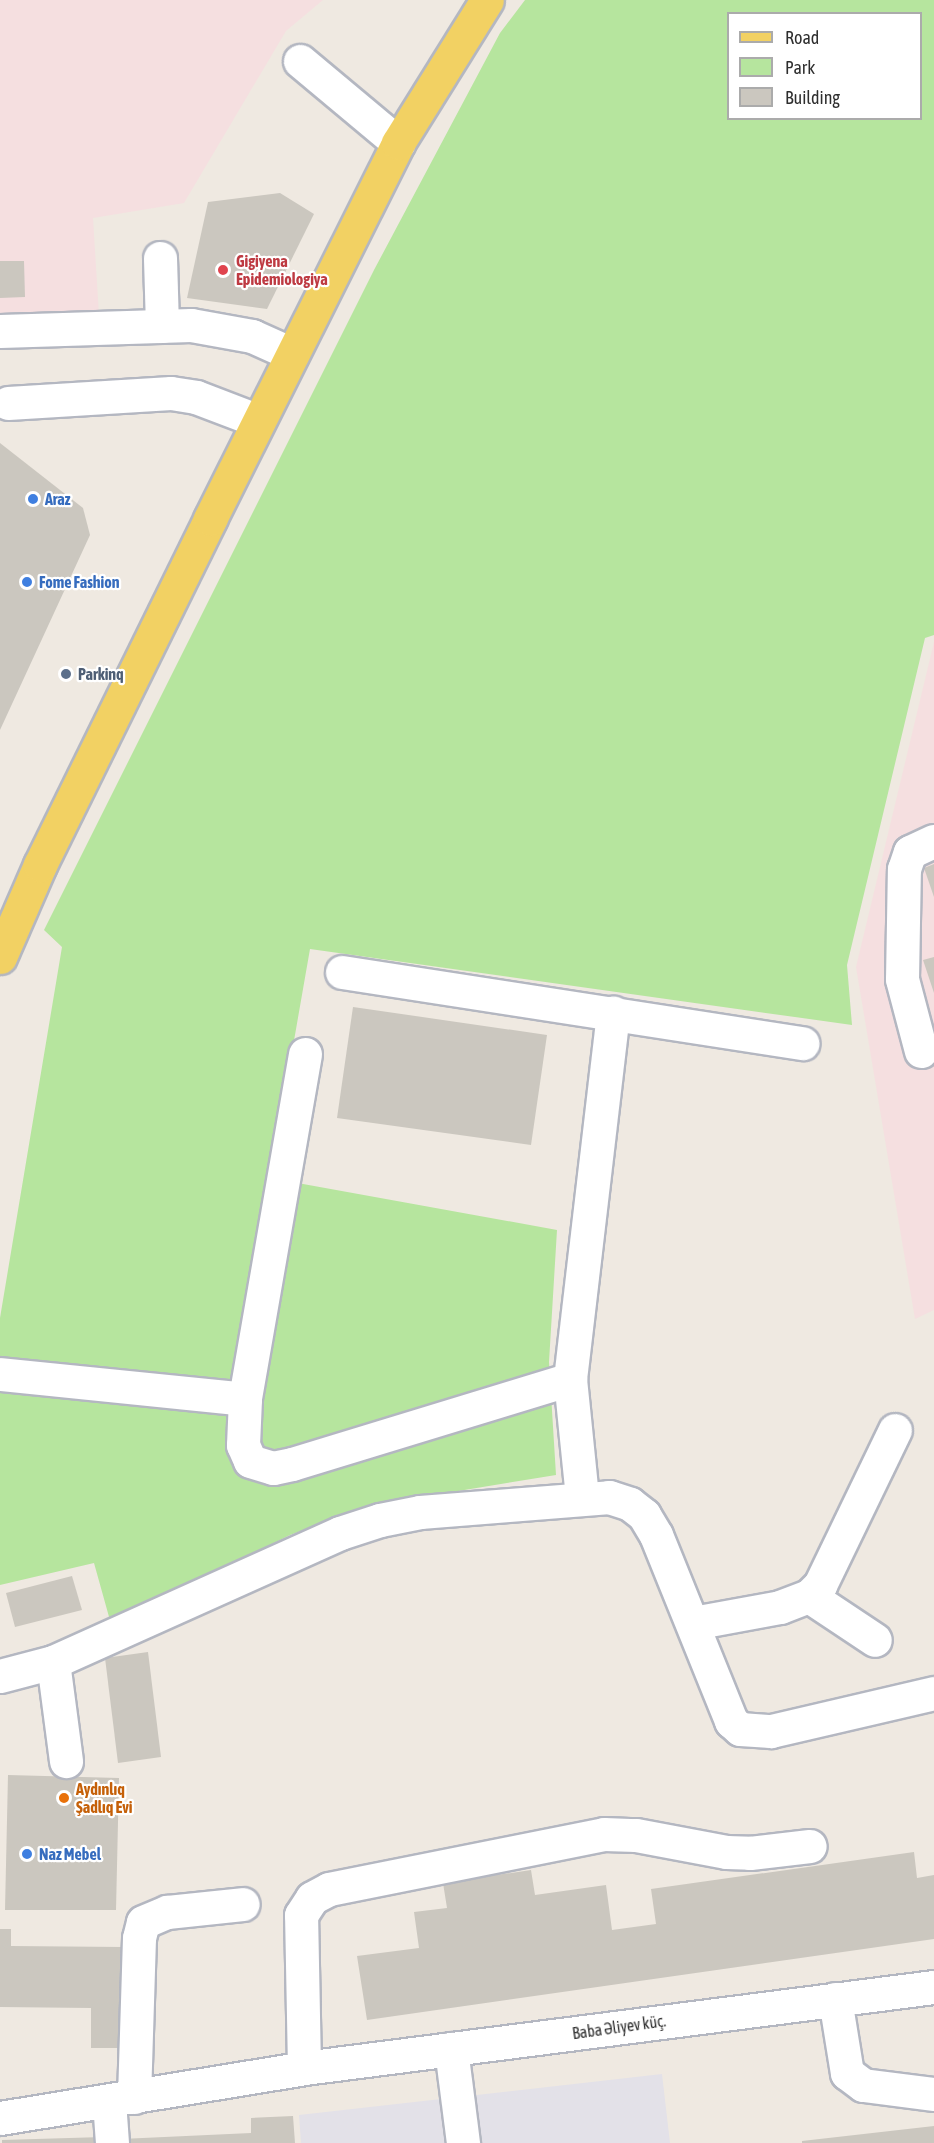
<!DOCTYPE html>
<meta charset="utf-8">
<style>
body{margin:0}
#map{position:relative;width:934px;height:2143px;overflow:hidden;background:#efe9e1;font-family:"Asap Condensed",sans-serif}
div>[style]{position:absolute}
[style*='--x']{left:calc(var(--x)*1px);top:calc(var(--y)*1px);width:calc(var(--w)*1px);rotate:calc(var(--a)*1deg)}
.industrial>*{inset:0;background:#e3e1e8}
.medical>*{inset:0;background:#f5dfe0}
.green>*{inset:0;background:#b6e59e}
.building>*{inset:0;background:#cbc7bf}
.roads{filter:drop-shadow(2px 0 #b4b7c1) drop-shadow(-2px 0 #b4b7c1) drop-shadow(0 2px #b4b7c1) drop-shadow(0 -2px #b4b7c1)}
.minor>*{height:33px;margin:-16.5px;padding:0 16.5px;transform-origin:16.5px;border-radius:16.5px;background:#fff}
.major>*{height:33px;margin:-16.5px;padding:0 16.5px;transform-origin:16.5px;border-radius:16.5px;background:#f2d163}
.dots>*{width:16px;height:16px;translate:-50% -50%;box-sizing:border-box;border:3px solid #fff;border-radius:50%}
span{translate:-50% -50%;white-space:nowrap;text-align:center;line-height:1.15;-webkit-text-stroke:4.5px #fff;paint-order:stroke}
.health-label{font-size:16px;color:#be3a42;font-weight:700}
.left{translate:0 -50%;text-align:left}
.shop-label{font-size:16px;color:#366cbe;font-weight:700}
.service-label{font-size:16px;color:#4e5e75;font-weight:700}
.food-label{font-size:16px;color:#c56008;font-weight:700}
.street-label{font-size:16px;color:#2e2e2e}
.legend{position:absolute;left:727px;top:12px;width:195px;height:108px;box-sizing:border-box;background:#fff;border:2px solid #ababab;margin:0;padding:8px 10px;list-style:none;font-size:18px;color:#2e2e2e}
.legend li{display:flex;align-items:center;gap:12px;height:30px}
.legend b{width:30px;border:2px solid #ababab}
</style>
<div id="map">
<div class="industrial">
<div style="clip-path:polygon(662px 2074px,670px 2143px,301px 2143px,299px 2115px)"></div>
</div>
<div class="medical">
<div style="clip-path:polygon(0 0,323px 0,286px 31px,184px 203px,93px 218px,99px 315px,0 317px)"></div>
<div style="clip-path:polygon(934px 642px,934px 1310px,915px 1319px,856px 967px)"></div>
</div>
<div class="green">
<div style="clip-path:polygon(evenodd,525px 0,934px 0,934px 635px,925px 638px,847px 965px,852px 1025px,310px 949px,270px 1178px,557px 1230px,549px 1362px,556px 1475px,367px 1506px,290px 1535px,111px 1624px,94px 1563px,0 1585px,0 1318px,62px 947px,44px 930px,374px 270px,500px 33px,525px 0,728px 14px,920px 14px,920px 118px,728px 118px,728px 14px)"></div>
</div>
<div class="building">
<div style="clip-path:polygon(280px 193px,314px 214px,267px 309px,187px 298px,208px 202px)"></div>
<div style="clip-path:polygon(0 261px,24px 261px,25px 297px,0 298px)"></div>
<div style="clip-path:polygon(0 443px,83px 508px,90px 535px,0 730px)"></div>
<div style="clip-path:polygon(934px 864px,934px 897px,924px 868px)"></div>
<div style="clip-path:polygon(934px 957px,934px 993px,923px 960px)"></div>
<div style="clip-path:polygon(353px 1007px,547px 1035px,531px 1145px,337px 1118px)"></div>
<div style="clip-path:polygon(72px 1576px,82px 1610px,15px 1627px,6px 1593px)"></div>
<div style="clip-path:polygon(148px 1652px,161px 1757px,118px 1763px,105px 1658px)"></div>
<div style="clip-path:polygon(8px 1775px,119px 1778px,116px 1910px,5px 1910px)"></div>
<div style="clip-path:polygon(914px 1852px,917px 1878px,934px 1875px,934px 1939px,367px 2020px,357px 1956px,419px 1948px,414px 1912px,447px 1908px,443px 1883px,531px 1870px,535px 1895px,606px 1885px,612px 1930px,656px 1924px,651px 1889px)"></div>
<div style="clip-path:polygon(0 1929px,11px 1929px,11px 1946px,123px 1947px,123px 2048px,91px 2048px,91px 2008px,0 2007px)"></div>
<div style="clip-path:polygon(293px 2116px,295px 2143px,121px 2143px,121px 2139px,251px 2133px,251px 2118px)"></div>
<div style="clip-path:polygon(934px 2126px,934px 2143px,802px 2143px,802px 2141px)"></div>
<div style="clip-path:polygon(103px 2137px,103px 2143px,2px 2143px,2px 2140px)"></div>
</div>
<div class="roads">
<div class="minor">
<div style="--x:300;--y:61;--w:128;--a:39.9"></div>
<div style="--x:160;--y:258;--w:68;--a:88.3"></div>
<div style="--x:0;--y:331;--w:191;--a:-1.8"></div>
<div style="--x:191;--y:325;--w:62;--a:10.2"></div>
<div style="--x:252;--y:336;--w:44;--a:24.2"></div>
<div style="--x:8;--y:403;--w:163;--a:-3.5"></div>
<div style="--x:171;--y:393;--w:25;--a:9"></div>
<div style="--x:196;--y:397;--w:67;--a:20.9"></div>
<div style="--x:342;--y:972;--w:466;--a:8.8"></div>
<div style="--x:921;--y:1051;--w:74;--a:-104.8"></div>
<div style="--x:902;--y:979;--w:110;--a:-89"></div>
<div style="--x:904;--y:869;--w:18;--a:-71"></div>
<div style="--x:910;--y:852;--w:26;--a:-25"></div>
<div style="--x:305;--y:1054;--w:350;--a:99.9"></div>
<div style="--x:245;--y:1399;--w:46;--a:92.5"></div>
<div style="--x:243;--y:1445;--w:17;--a:66"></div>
<div style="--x:250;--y:1461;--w:24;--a:17"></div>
<div style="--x:273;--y:1468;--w:19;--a:-12"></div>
<div style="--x:292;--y:1464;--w:291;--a:-17"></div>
<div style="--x:0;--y:1374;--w:246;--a:5.8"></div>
<div style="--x:582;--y:1497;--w:119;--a:-95.8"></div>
<div style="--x:570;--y:1379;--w:369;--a:-83.3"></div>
<div style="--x:809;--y:1596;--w:79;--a:33.7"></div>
<div style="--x:693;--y:1623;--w:88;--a:-10.4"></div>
<div style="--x:780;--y:1607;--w:31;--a:-21"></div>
<div style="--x:809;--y:1596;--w:16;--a:-45"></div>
<div style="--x:820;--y:1585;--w:172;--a:-64.2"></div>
<div style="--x:53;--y:1662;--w:100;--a:82.5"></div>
<div style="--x:0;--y:1676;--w:55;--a:-14.8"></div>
<div style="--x:53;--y:1662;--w:315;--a:-24.2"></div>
<div style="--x:340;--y:1533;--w:42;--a:-18"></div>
<div style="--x:380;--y:1520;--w:41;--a:-11.3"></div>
<div style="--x:420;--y:1512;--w:190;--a:-4.5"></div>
<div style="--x:609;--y:1497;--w:22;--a:18"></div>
<div style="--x:630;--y:1504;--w:18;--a:38"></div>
<div style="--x:644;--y:1515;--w:23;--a:59"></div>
<div style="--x:656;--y:1535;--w:201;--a:68"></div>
<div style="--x:731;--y:1721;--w:12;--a:42"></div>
<div style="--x:740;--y:1729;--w:31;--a:4"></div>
<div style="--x:771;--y:1731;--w:167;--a:-13.1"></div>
<div style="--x:835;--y:1999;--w:75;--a:80.8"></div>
<div style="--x:847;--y:2073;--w:20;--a:37"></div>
<div style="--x:863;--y:2085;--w:72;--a:7.2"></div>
<div style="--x:451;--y:2049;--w:95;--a:82.7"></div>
<div style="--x:304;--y:2068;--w:153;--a:-91.1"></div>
<div style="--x:301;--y:1915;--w:20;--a:-57"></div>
<div style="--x:312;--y:1898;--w:19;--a:-28"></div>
<div style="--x:329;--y:1889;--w:280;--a:-11.3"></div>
<div style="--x:604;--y:1834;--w:32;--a:2"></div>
<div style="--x:636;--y:1835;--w:92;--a:10.7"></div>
<div style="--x:726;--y:1852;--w:24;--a:2"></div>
<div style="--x:750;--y:1853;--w:60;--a:-6.7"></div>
<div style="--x:134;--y:2097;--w:159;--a:-88.2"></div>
<div style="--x:139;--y:1938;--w:16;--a:-76"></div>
<div style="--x:143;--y:1922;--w:26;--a:-23"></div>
<div style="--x:167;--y:1912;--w:76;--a:-6"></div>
<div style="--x:109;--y:2101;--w:42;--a:85.9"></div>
<div style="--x:0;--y:2118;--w:308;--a:-9.3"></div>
<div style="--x:304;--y:2068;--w:635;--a:-7.33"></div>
</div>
<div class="major">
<div style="--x:0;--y:957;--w:100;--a:-66.5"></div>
<div style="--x:40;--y:865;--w:386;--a:-63.8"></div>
<div style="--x:210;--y:519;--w:420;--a:-63.4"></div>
<div style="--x:398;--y:143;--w:168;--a:-58.1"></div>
</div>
</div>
<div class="dots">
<div style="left:223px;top:270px;background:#e0444e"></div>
<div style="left:33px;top:499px;background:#3f7fe0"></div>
<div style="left:27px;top:582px;background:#3f7fe0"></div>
<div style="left:66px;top:674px;background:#5c6f8a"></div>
<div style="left:64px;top:1798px;background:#e8710a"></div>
<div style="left:27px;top:1854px;background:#3f7fe0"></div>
</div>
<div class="health-label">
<span class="left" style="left:236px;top:270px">Gigiyena<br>Epidemiologiya</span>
</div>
<div class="shop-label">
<span class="left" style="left:45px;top:499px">Araz</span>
<span class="left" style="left:39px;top:582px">Fome Fashion</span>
<span class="left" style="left:39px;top:1854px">Naz Mebel</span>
</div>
<div class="service-label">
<span class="left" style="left:78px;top:674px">Parkinq</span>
</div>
<div class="food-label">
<span class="left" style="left:76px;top:1798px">Aydınlıq<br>Şadlıq Evi</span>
</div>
<div class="street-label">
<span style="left:619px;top:2027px;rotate:-8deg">Baba Əliyev küç.</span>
</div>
<ul class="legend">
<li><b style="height:8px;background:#f2d163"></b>Road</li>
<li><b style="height:16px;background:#b6e59e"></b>Park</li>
<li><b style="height:16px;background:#cbc7bf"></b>Building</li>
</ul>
</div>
